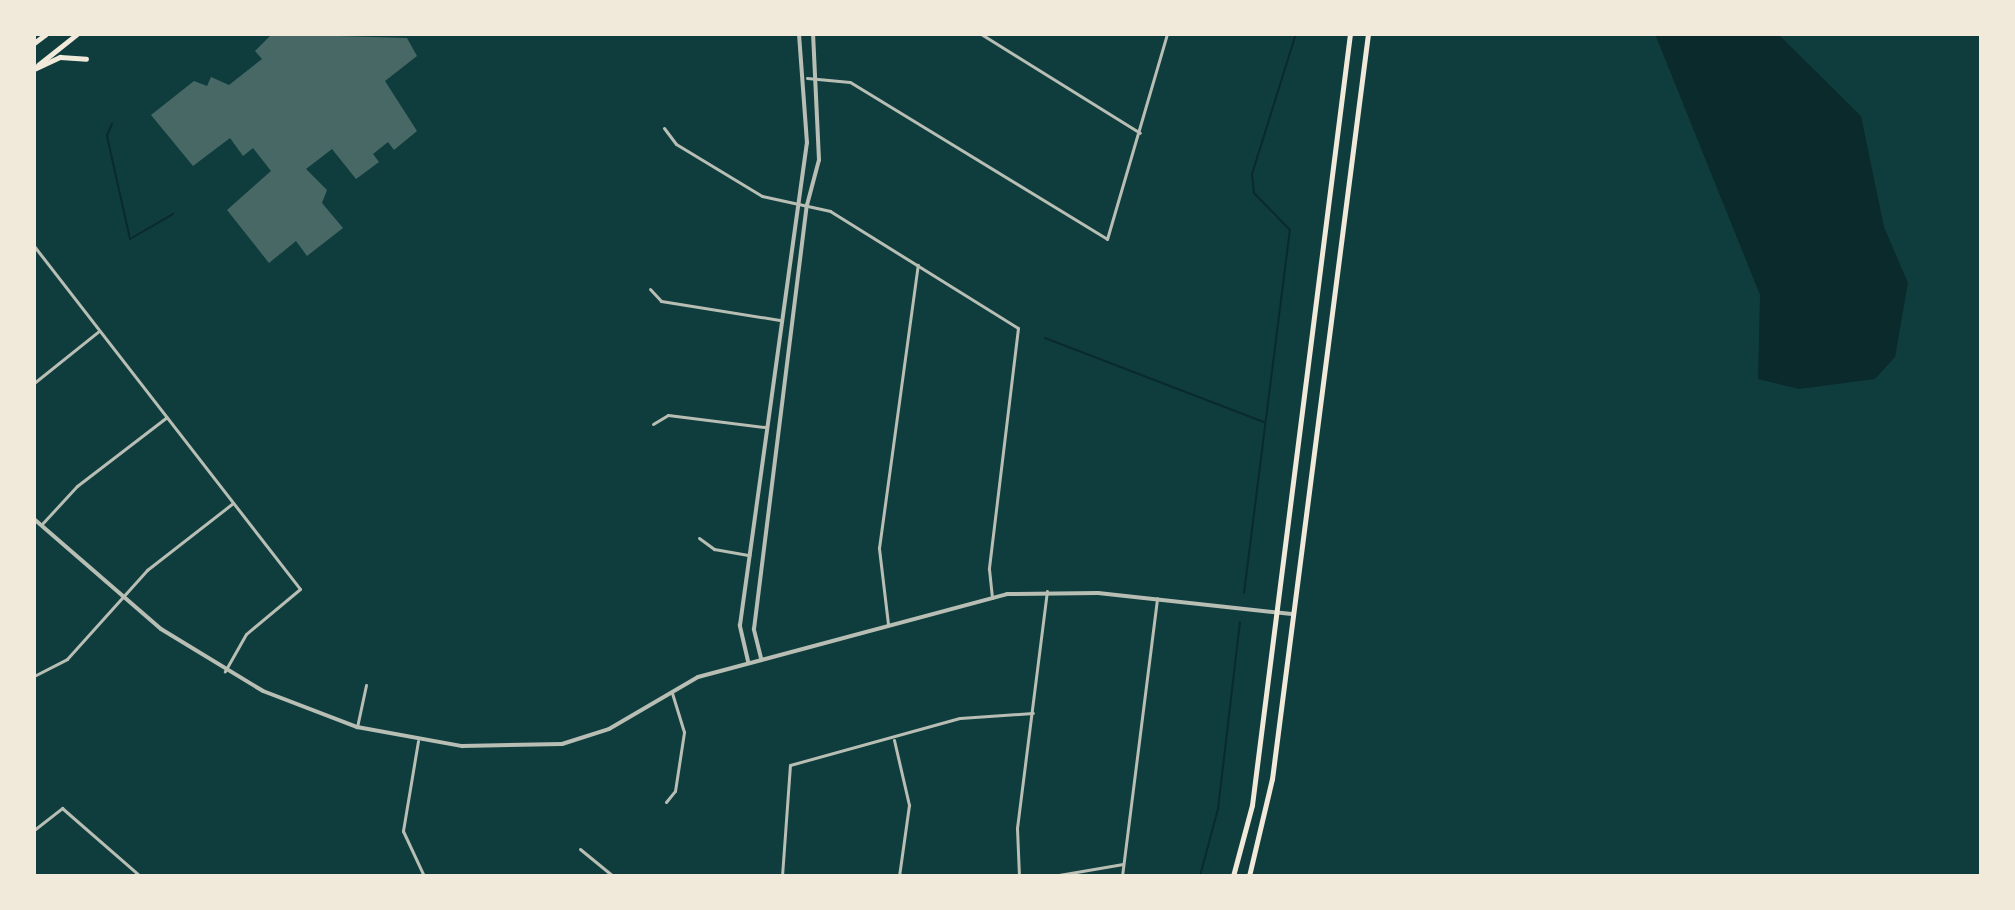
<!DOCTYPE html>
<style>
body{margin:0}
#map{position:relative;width:2015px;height:910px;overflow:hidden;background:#0f3d3e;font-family:"PT Sans Narrow",sans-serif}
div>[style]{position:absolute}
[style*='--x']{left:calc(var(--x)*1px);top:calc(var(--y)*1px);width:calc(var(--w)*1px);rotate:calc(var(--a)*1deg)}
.water>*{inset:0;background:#0a2a2b}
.stream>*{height:2px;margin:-1px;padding:0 1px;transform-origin:1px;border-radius:1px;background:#0a2a2b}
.building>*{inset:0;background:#486865}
.minor>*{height:3px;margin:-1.5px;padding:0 1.5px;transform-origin:1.5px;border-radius:1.5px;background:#b8beb3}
.tertiary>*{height:4px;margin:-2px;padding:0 2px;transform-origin:2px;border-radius:2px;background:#b8beb3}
.secondary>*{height:5px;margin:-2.5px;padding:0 2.5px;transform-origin:2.5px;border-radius:2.5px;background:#f1e9da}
span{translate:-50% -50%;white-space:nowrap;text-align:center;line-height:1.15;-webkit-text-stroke:6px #f1e9da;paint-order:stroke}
.frame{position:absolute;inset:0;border:36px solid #f1e9da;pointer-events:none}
</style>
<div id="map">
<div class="water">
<div style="clip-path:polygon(1655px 34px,1778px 34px,1861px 116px,1884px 227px,1908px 283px,1895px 357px,1875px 379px,1799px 389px,1758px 379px,1760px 295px)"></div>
</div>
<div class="stream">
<div style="--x:112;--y:124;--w:13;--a:113"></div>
<div style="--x:107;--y:136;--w:106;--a:77.4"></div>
<div style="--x:130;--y:239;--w:50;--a:-30.2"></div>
<div style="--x:1045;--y:338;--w:235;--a:21"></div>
<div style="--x:1244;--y:593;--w:366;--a:-82.8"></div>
<div style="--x:1290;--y:230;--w:52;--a:-134.2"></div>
<div style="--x:1254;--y:193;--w:19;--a:-96"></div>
<div style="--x:1252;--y:174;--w:147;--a:-72.6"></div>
<div style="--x:1200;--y:876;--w:69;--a:-75"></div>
<div style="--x:1218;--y:809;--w:188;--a:-83.3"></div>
</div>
<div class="building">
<div style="clip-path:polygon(272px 34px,407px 38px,417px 56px,385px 81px,417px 131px,394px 150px,388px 142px,373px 154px,379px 162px,356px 179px,332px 149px,306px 169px,327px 190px,322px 203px,343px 228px,307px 256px,296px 241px,269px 263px,227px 210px,271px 171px,253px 148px,243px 156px,230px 138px,193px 166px,151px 115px,194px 81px,207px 86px,211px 77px,229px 85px,262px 59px,255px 51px)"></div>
</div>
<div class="minor">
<div style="--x:981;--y:34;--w:187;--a:31.9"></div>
<div style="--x:807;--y:78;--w:43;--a:5.3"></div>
<div style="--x:850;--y:82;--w:301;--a:31.4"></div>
<div style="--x:1107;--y:239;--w:214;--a:-73.7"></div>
<div style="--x:664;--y:128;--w:20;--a:53"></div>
<div style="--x:676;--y:144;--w:100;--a:31.2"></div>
<div style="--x:762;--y:196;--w:70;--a:12.4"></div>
<div style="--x:830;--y:211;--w:221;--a:31.9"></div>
<div style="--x:1018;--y:328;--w:243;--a:96.9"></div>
<div style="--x:989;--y:569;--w:29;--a:84"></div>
<div style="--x:34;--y:246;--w:434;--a:52.2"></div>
<div style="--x:300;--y:589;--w:70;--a:140.2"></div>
<div style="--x:246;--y:634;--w:43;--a:119.6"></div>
<div style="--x:650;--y:289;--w:16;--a:47"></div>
<div style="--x:661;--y:301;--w:120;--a:9.1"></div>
<div style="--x:34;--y:383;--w:83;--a:-38.7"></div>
<div style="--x:653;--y:424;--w:17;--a:-31"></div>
<div style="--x:668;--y:415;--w:98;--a:7.1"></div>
<div style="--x:41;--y:525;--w:53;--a:-47.3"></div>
<div style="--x:77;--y:486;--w:113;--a:-37.5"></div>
<div style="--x:699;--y:538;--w:19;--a:36"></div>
<div style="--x:714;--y:549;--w:36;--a:10"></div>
<div style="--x:888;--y:624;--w:77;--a:-96.8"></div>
<div style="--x:879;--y:548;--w:286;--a:-82.2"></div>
<div style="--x:34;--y:676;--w:37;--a:-27"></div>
<div style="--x:67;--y:659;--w:120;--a:-48"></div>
<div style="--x:147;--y:570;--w:109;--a:-37.9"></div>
<div style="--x:357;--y:727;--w:43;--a:-77.9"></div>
<div style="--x:894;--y:740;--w:67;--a:77"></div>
<div style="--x:909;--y:805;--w:72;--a:98"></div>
<div style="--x:418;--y:741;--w:91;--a:99.5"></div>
<div style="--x:403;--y:831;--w:50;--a:65"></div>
<div style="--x:666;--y:802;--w:14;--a:-51"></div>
<div style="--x:675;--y:791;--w:60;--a:-81.3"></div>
<div style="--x:684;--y:732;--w:41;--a:-107.1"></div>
<div style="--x:34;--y:830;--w:36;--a:-38"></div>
<div style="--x:62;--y:808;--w:103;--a:41.1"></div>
<div style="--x:580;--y:849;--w:43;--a:39.3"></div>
<div style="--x:782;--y:876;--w:111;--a:-85.9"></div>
<div style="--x:790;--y:765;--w:176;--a:-15.5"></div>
<div style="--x:960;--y:718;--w:73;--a:-3.9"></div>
<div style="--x:1019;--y:876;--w:48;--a:-92.4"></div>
<div style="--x:1017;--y:828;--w:239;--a:-82.8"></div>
<div style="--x:1053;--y:876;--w:71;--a:-9.7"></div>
<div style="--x:1122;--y:876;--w:280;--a:-82.8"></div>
</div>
<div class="tertiary">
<div style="--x:34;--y:519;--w:168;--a:40.9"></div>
<div style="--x:161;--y:629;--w:119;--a:31.3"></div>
<div style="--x:263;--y:691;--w:101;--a:21"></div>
<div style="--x:357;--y:727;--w:107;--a:10.3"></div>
<div style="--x:462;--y:746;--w:100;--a:-1.1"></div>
<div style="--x:562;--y:744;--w:49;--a:-17.7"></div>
<div style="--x:609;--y:729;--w:103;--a:-30.3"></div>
<div style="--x:698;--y:677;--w:320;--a:-15"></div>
<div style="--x:1007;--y:594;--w:91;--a:-0.6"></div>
<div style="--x:1098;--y:593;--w:195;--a:6.2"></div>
<div style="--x:761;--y:658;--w:30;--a:-104"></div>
<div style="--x:754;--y:629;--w:427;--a:-82.9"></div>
<div style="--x:807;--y:205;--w:47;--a:-75.1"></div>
<div style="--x:819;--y:160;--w:126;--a:-92.7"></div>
<div style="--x:748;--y:661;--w:37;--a:-103"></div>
<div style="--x:740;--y:625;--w:487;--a:-82.1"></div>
<div style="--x:807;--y:143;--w:109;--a:-94.2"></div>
</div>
<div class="secondary">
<div style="--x:34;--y:43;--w:15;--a:-37"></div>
<div style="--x:38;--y:65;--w:50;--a:-38.5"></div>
<div style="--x:34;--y:69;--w:29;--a:-25"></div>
<div style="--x:60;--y:57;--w:26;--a:4"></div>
<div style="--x:1233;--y:876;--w:73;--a:-75"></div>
<div style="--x:1252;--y:805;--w:777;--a:-82.76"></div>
<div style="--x:1249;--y:876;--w:100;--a:-76.7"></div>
<div style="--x:1272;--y:779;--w:751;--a:-82.66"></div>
</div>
<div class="frame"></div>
</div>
